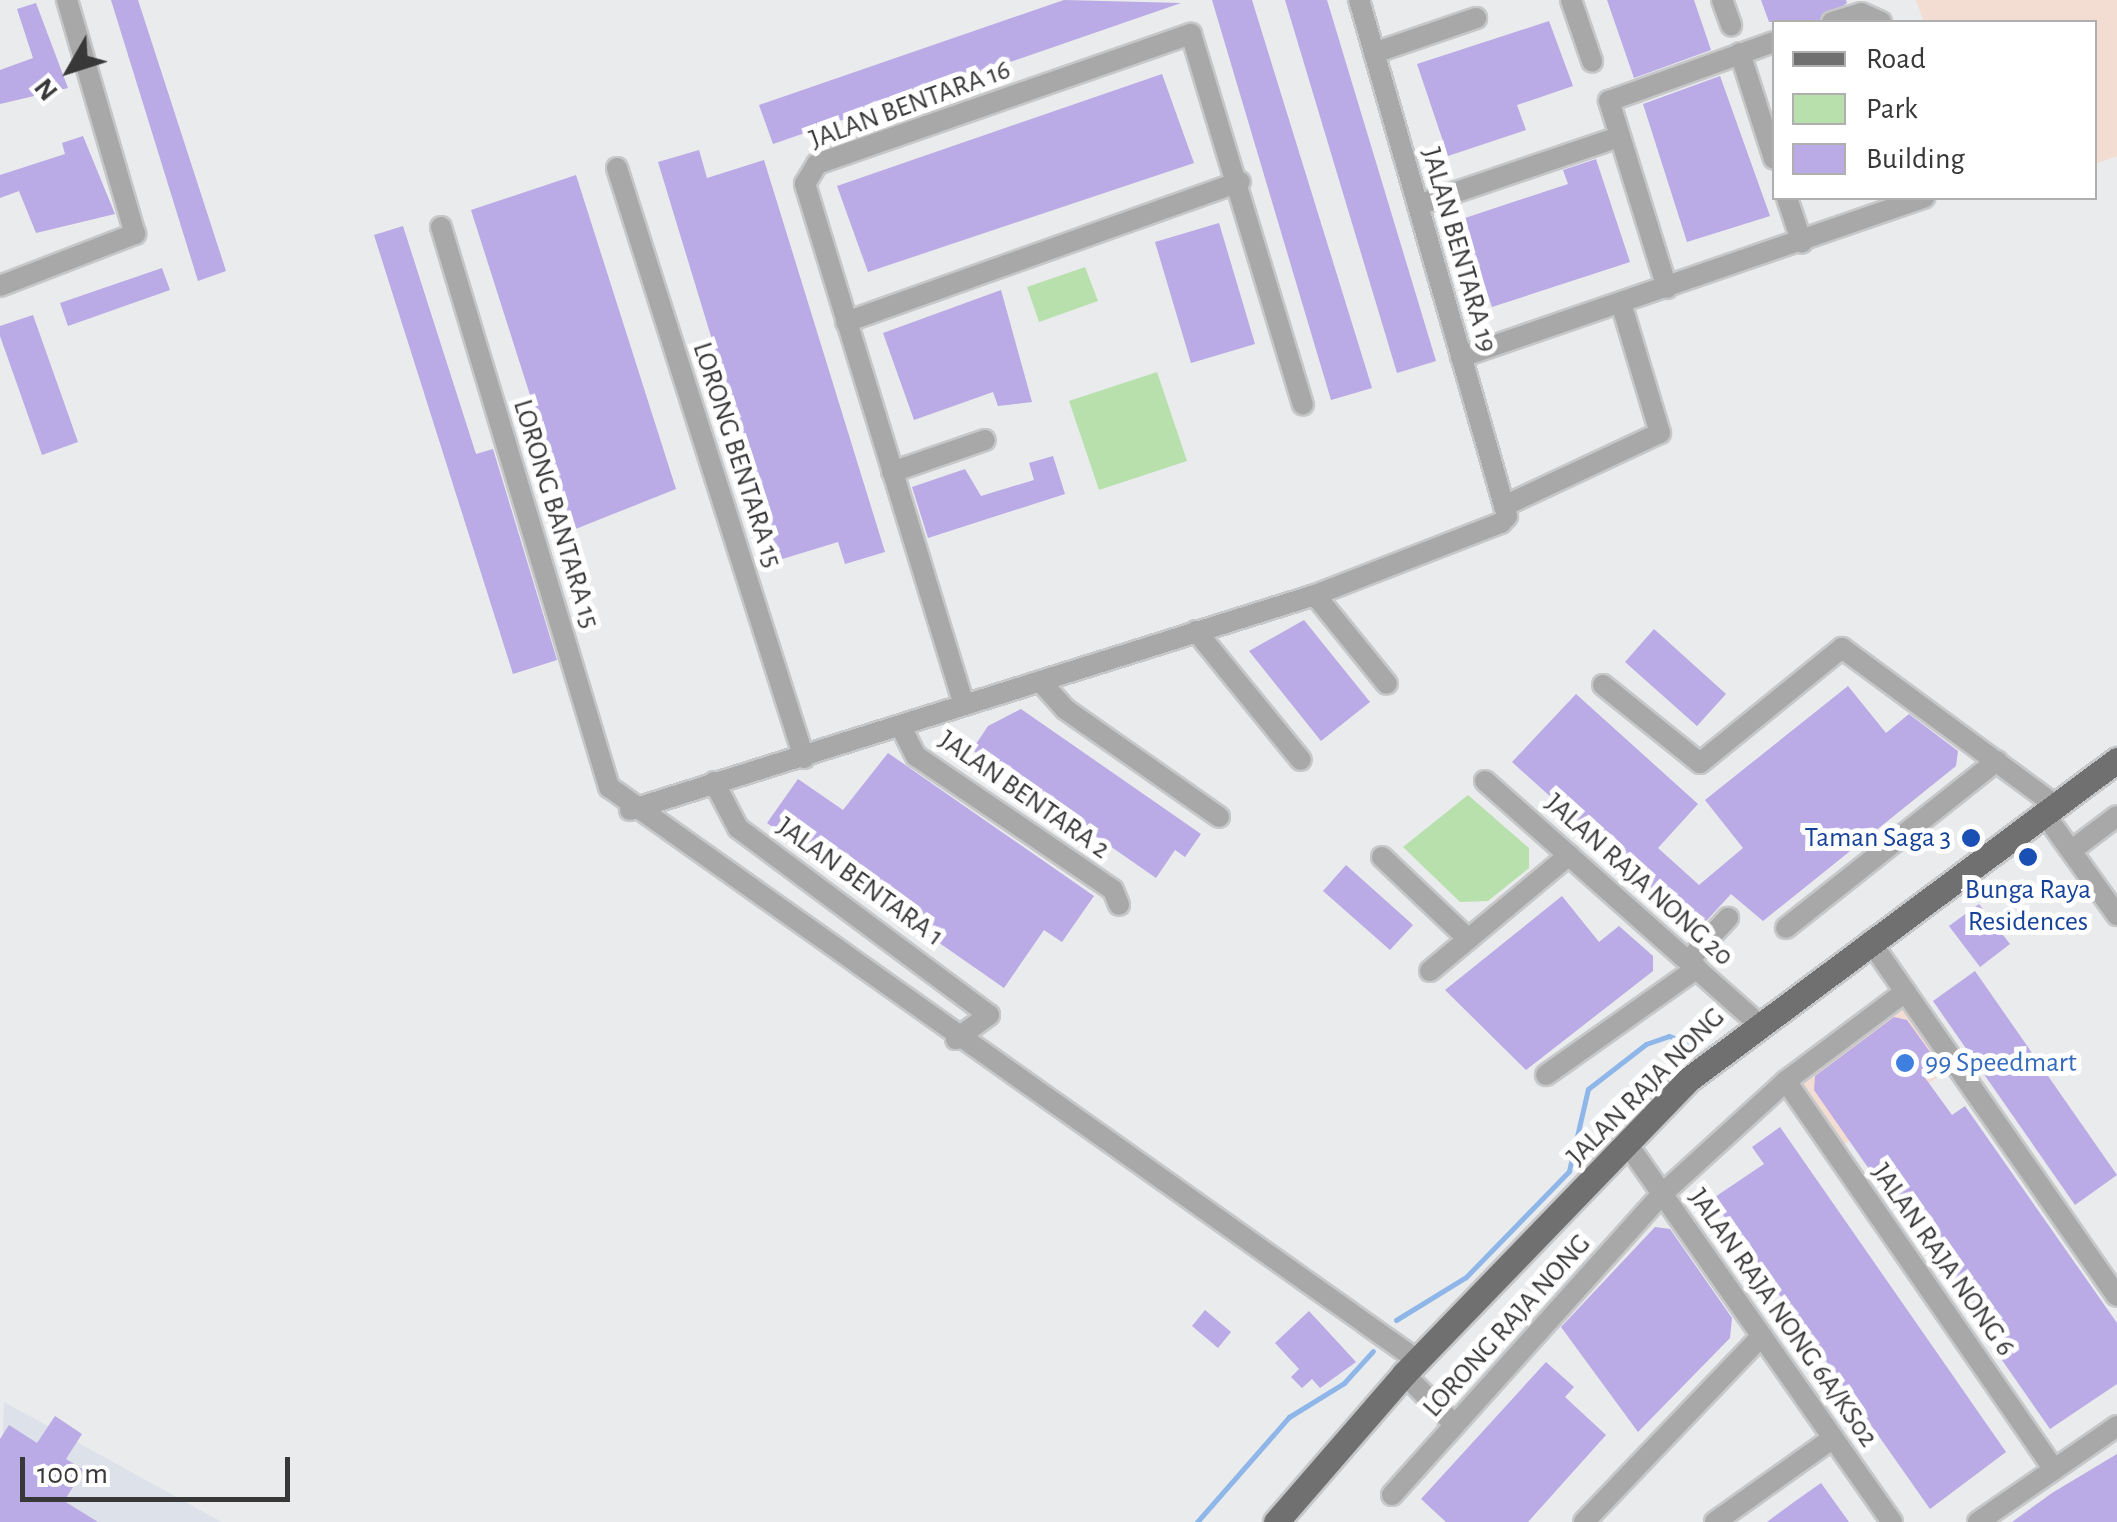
<!DOCTYPE html>
<style>
body{margin:0}
#map{position:relative;width:2117px;height:1522px;overflow:hidden;background:#eaebec;font-family:"Alegreya Sans",sans-serif}
div>[style]{position:absolute}
[style*='--x']{left:calc(var(--x)*1px);top:calc(var(--y)*1px);width:calc(var(--w)*1px);rotate:calc(var(--a)*1deg)}
.commercial>*{inset:0;background:#f3dcd1}
.built>*{inset:0;background:#dde1e9}
.green>*{inset:0;background:#b8e0ad}
.stream>*{height:5px;margin:-2.5px;padding:0 2.5px;transform-origin:2.5px;border-radius:2.5px;background:#8eb6e8}
.building>*{inset:0;background:#baaae5}
.roads{filter:drop-shadow(2px 0 #c6c7c8) drop-shadow(-2px 0 #c6c7c8) drop-shadow(0 2px #c6c7c8) drop-shadow(0 -2px #c6c7c8)}
.minor>*{height:20px;margin:-10px;padding:0 10px;transform-origin:10px;border-radius:10px;background:#a8a8a8}
.major>*{height:25px;margin:-12.5px;padding:0 12.5px;transform-origin:12.5px;border-radius:12.5px;background:#717070}
.dots>*{width:28px;height:28px;translate:-50% -50%;box-sizing:border-box;border:5px solid #fff;border-radius:50%}
span{translate:-50% -50%;white-space:nowrap;text-align:center;line-height:1.15;-webkit-text-stroke:10px #fff;paint-order:stroke}
.street-label{font-size:28px;color:#383839}
.transit-label{font-size:28px;color:#164399}
.right{translate:-100% -50%;text-align:right}
.shop-label{font-size:28px;color:#366cbe}
.left{translate:0 -50%;text-align:left}
.legend{position:absolute;left:1772px;top:20px;width:325px;height:180px;box-sizing:border-box;background:#fff;border:2px solid #afafb0;margin:0;padding:12px 18px;list-style:none;font-size:30px;color:#383839}
.legend li{display:flex;align-items:center;gap:20px;height:50px}
.legend b{width:50px;border:2px solid #afafb0}
.north{position:absolute;left:20px;top:20px;width:100px;height:100px;-webkit-text-stroke:8px #fff;paint-order:stroke;rotate:231deg;font-size:28px;font-weight:700;line-height:40px;text-align:center;color:#383839}
.north::after{content:'';display:block;margin:auto;width:35px;height:45px;background:#383839;clip-path:polygon(50% 0,100% 100%,50% 72%,0 100%)}
.scale{position:absolute;left:20px;top:1457px;width:270px;height:45px;box-sizing:border-box;border:5px solid #383839;border-top:0;padding-left:12px;font-size:30px;line-height:35px;white-space:nowrap;color:#383839;-webkit-text-stroke:8px #fff;paint-order:stroke}
</style>
<div id="map">
<div class="commercial">
<div style="clip-path:polygon(1916px 0,2117px 0,2117px 156px,2095px 164px,2094px 22px,1924px 22px)"></div>
<div style="clip-path:polygon(1902px 1002px,1950px 1068px,1839px 1148px,1795px 1084px)"></div>
</div>
<div class="built">
<div style="clip-path:polygon(4px 1402px,222px 1522px,0 1522px)"></div>
</div>
<div class="green">
<div style="clip-path:polygon(1085px 267px,1098px 301px,1039px 322px,1027px 287px)"></div>
<div style="clip-path:polygon(1157px 372px,1187px 461px,1099px 490px,1069px 401px)"></div>
<div style="clip-path:polygon(1468px 795px,1529px 848px,1529px 868px,1488px 901px,1460px 902px,1403px 847px)"></div>
</div>
<div class="stream">
<div style="--x:1396;--y:1320;--w:82;--a:-31.6"></div>
<div style="--x:1466;--y:1277;--w:148;--a:-45.8"></div>
<div style="--x:1569;--y:1171;--w:84;--a:-77"></div>
<div style="--x:1588;--y:1089;--w:73;--a:-37.8"></div>
<div style="--x:1646;--y:1044;--w:24;--a:-19"></div>
<div style="--x:1669;--y:1036;--w:23;--a:20"></div>
<div style="--x:1197;--y:1522;--w:140;--a:-48.8"></div>
<div style="--x:1289;--y:1417;--w:65;--a:-31.7"></div>
<div style="--x:1344;--y:1383;--w:43;--a:-47.8"></div>
</div>
<div class="building">
<div style="clip-path:polygon(111px 0,138px 0,226px 271px,198px 281px)"></div>
<div style="clip-path:polygon(1064px 0,1181px 3px,773px 144px,759px 105px)"></div>
<div style="clip-path:polygon(1212px 0,1252px 0,1372px 388px,1331px 400px)"></div>
<div style="clip-path:polygon(1285px 0,1327px 0,1436px 361px,1397px 373px)"></div>
<div style="clip-path:polygon(1607px 0,1694px 0,1711px 50px,1634px 78px)"></div>
<div style="clip-path:polygon(1761px 0,1846px 0,1847px 3px,1819px 22px,1769px 22px)"></div>
<div style="clip-path:polygon(36px 3px,68px 88px,0 104px,0 70px,33px 58px,17px 9px)"></div>
<div style="clip-path:polygon(1549px 21px,1573px 86px,1517px 105px,1526px 130px,1448px 156px,1417px 64px)"></div>
<div style="clip-path:polygon(1162px 74px,1194px 163px,868px 272px,837px 186px)"></div>
<div style="clip-path:polygon(1720px 76px,1770px 216px,1687px 242px,1643px 104px)"></div>
<div style="clip-path:polygon(83px 136px,115px 214px,36px 233px,19px 191px,0 198px,0 175px,65px 154px,62px 143px)"></div>
<div style="clip-path:polygon(699px 150px,707px 178px,764px 160px,885px 552px,845px 564px,838px 542px,779px 560px,658px 162px)"></div>
<div style="clip-path:polygon(1596px 159px,1630px 262px,1492px 307px,1462px 219px,1568px 184px,1563px 170px)"></div>
<div style="clip-path:polygon(576px 175px,676px 489px,573px 530px,471px 210px)"></div>
<div style="clip-path:polygon(1219px 223px,1255px 344px,1191px 363px,1155px 242px)"></div>
<div style="clip-path:polygon(403px 226px,476px 454px,493px 449px,557px 660px,513px 674px,374px 235px)"></div>
<div style="clip-path:polygon(162px 268px,170px 290px,68px 326px,60px 303px)"></div>
<div style="clip-path:polygon(1001px 290px,1032px 402px,998px 406px,993px 392px,914px 420px,883px 333px)"></div>
<div style="clip-path:polygon(33px 315px,78px 442px,42px 455px,0 336px,0 326px)"></div>
<div style="clip-path:polygon(1053px 456px,1065px 494px,928px 538px,912px 487px,965px 469px,981px 496px,1034px 480px,1029px 463px)"></div>
<div style="clip-path:polygon(1304px 620px,1370px 702px,1321px 741px,1249px 651px)"></div>
<div style="clip-path:polygon(1654px 629px,1726px 694px,1697px 726px,1625px 662px)"></div>
<div style="clip-path:polygon(1848px 686px,1886px 733px,1909px 714px,1958px 751px,1956px 766px,1763px 921px,1731px 894px,1698px 930px,1512px 762px,1576px 694px,1698px 804px,1658px 848px,1699px 885px,1743px 848px,1705px 800px)"></div>
<div style="clip-path:polygon(1021px 709px,1201px 834px,1185px 857px,1175px 850px,1156px 878px,972px 750px,988px 726px)"></div>
<div style="clip-path:polygon(888px 753px,1094px 896px,1062px 942px,1044px 930px,1004px 988px,767px 823px,798px 779px,843px 810px)"></div>
<div style="clip-path:polygon(1346px 865px,1413px 925px,1390px 950px,1323px 891px)"></div>
<div style="clip-path:polygon(1562px 896px,1599px 942px,1619px 926px,1653px 956px,1653px 971px,1526px 1070px,1445px 990px)"></div>
<div style="clip-path:polygon(1979px 904px,2010px 944px,1980px 967px,1949px 926px)"></div>
<div style="clip-path:polygon(1975px 971px,2117px 1175px,2075px 1205px,1933px 1001px)"></div>
<div style="clip-path:polygon(1894px 1017px,1907px 1020px,1938px 1063px,1923px 1075px,1952px 1115px,1965px 1106px,2117px 1323px,2117px 1384px,2050px 1429px,1814px 1090px,1815px 1076px)"></div>
<div style="clip-path:polygon(1780px 1127px,2006px 1452px,1930px 1509px,1712px 1199px,1764px 1164px,1752px 1147px)"></div>
<div style="clip-path:polygon(1655px 1227px,1670px 1229px,1732px 1318px,1730px 1338px,1638px 1432px,1561px 1327px)"></div>
<div style="clip-path:polygon(1205px 1310px,1231px 1332px,1218px 1348px,1192px 1326px)"></div>
<div style="clip-path:polygon(1309px 1311px,1356px 1362px,1320px 1388px,1312px 1379px,1302px 1388px,1291px 1377px,1299px 1369px,1275px 1343px)"></div>
<div style="clip-path:polygon(1546px 1362px,1574px 1387px,1565px 1397px,1606px 1435px,1528px 1522px,1446px 1522px,1421px 1499px)"></div>
<div style="clip-path:polygon(55px 1416px,82px 1434px,66px 1459px,84px 1470px,64px 1501px,98px 1522px,0 1522px,0 1439px,9px 1425px,37px 1443px)"></div>
<div style="clip-path:polygon(2117px 1454px,2117px 1522px,2012px 1522px,2052px 1493px)"></div>
<div style="clip-path:polygon(1821px 1483px,1849px 1522px,1767px 1522px,1794px 1502px)"></div>
</div>
<div class="roads">
<div class="minor">
<div style="--x:1571;--y:0;--w:65;--a:71"></div>
<div style="--x:1722;--y:0;--w:27;--a:70"></div>
<div style="--x:1832;--y:22;--w:30;--a:-17"></div>
<div style="--x:1861;--y:13;--w:22;--a:24"></div>
<div style="--x:1374;--y:53;--w:108;--a:-18.9"></div>
<div style="--x:1740;--y:53;--w:111;--a:72.2"></div>
<div style="--x:617;--y:168;--w:619;--a:72.41"></div>
<div style="--x:1787;--y:198;--w:47;--a:71.6"></div>
<div style="--x:1418;--y:205;--w:209;--a:-18.7"></div>
<div style="--x:441;--y:227;--w:585;--a:73.3"></div>
<div style="--x:609;--y:787;--w:991;--a:35.34"></div>
<div style="--x:0;--y:286;--w:145;--a:-21.1"></div>
<div style="--x:135;--y:234;--w:244;--a:-106.2"></div>
<div style="--x:1667;--y:288;--w:196;--a:-107.2"></div>
<div style="--x:1609;--y:101;--w:175;--a:-19.7"></div>
<div style="--x:846;--y:322;--w:418;--a:-19.6"></div>
<div style="--x:1461;--y:357;--w:490;--a:-19"></div>
<div style="--x:892;--y:472;--w:98;--a:-19"></div>
<div style="--x:1504;--y:506;--w:172;--a:-25.1"></div>
<div style="--x:1660;--y:433;--w:136;--a:-106.7"></div>
<div style="--x:1315;--y:595;--w:114;--a:51"></div>
<div style="--x:1196;--y:631;--w:166;--a:50.9"></div>
<div style="--x:1040;--y:681;--w:38;--a:48"></div>
<div style="--x:1065;--y:709;--w:188;--a:35"></div>
<div style="--x:1603;--y:685;--w:124;--a:38.8"></div>
<div style="--x:1700;--y:763;--w:183;--a:-39"></div>
<div style="--x:1842;--y:648;--w:268;--a:36.4"></div>
<div style="--x:964;--y:705;--w:545;--a:-106.97"></div>
<div style="--x:805;--y:184;--w:23;--a:-59"></div>
<div style="--x:817;--y:164;--w:396;--a:-19.2"></div>
<div style="--x:1191;--y:34;--w:387;--a:73.2"></div>
<div style="--x:901;--y:727;--w:33;--a:63"></div>
<div style="--x:916;--y:756;--w:238;--a:34.2"></div>
<div style="--x:1113;--y:890;--w:16;--a:68"></div>
<div style="--x:1485;--y:781;--w:361;--a:41.6"></div>
<div style="--x:714;--y:782;--w:52;--a:62.4"></div>
<div style="--x:738;--y:828;--w:313;--a:36.7"></div>
<div style="--x:989;--y:1015;--w:41;--a:144"></div>
<div style="--x:630;--y:810;--w:718;--a:-17.43"></div>
<div style="--x:1315;--y:595;--w:199;--a:-21.2"></div>
<div style="--x:1501;--y:523;--w:9;--a:-49"></div>
<div style="--x:1507;--y:516;--w:537;--a:-106"></div>
<div style="--x:2046;--y:816;--w:122;--a:54.4"></div>
<div style="--x:2072;--y:850;--w:56;--a:-37.1"></div>
<div style="--x:1382;--y:857;--w:119;--a:43.6"></div>
<div style="--x:1786;--y:928;--w:269;--a:-38.4"></div>
<div style="--x:1870;--y:941;--w:432;--a:55.2"></div>
<div style="--x:1688;--y:961;--w:59;--a:-47.1"></div>
<div style="--x:1430;--y:971;--w:181;--a:-39.8"></div>
<div style="--x:1546;--y:1075;--w:185;--a:-35.3"></div>
<div style="--x:1786;--y:1081;--w:472;--a:55.4"></div>
<div style="--x:1628;--y:1145;--w:460;--a:55"></div>
<div style="--x:1404;--y:1374;--w:72;--a:45"></div>
<div style="--x:1392;--y:1495;--w:404;--a:-48.1"></div>
<div style="--x:1662;--y:1194;--w:168;--a:-42.3"></div>
<div style="--x:1786;--y:1081;--w:149;--a:-36.8"></div>
<div style="--x:1584;--y:1522;--w:257;--a:-46.3"></div>
<div style="--x:1715;--y:1522;--w:145;--a:-35.4"></div>
<div style="--x:1978;--y:1522;--w:169;--a:-34.6"></div>
</div>
<div class="major">
<div style="--x:1276;--y:1522;--w:196;--a:-49.1"></div>
<div style="--x:1404;--y:1374;--w:410;--a:-46"></div>
<div style="--x:1689;--y:1079;--w:534;--a:-36.7"></div>
</div>
</div>
<div class="dots">
<div style="left:1971px;top:838px;background:#1a4fb4"></div>
<div style="left:2028px;top:857px;background:#1a4fb4"></div>
<div style="left:1905px;top:1063px;background:#3f7fe0"></div>
</div>
<div class="street-label">
<span style="left:910px;top:105px;rotate:-20deg">JALAN BENTARA 16</span>
<span style="left:1459px;top:250px;rotate:74deg">JALAN BENTARA 19</span>
<span style="left:737px;top:455px;rotate:72deg">LORONG BENTARA 15</span>
<span style="left:556px;top:514px;rotate:73deg">LORONG BANTARA 15</span>
<span style="left:1024px;top:795px;rotate:35deg">JALAN BENTARA 2</span>
<span style="left:1639px;top:880px;rotate:42deg">JALAN RAJA NONG 20</span>
<span style="left:860px;top:882px;rotate:36deg">JALAN BENTARA 1</span>
<span style="left:1646px;top:1087px;rotate:-45deg">JALAN RAJA NONG</span>
<span style="left:1943px;top:1260px;rotate:55deg">JALAN RAJA NONG 6</span>
<span style="left:1783px;top:1318px;rotate:55deg">JALAN RAJA NONG 6A/KS02</span>
<span style="left:1507px;top:1326px;rotate:-48deg">LORONG RAJA NONG</span>
</div>
<div class="transit-label">
<span class="right" style="left:1951px;top:838px">Taman Saga 3</span>
<span style="left:2028px;top:906px">Bunga Raya<br>Residences</span>
</div>
<div class="shop-label">
<span class="left" style="left:1925px;top:1063px">99 Speedmart</span>
</div>
<ul class="legend">
<li><b style="height:12px;background:#717070"></b>Road</li>
<li><b style="height:28px;background:#b8e0ad"></b>Park</li>
<li><b style="height:28px;background:#baaae5"></b>Building</li>
</ul>
<div class="north">N</div>
<div class="scale">100 m</div>
</div>
